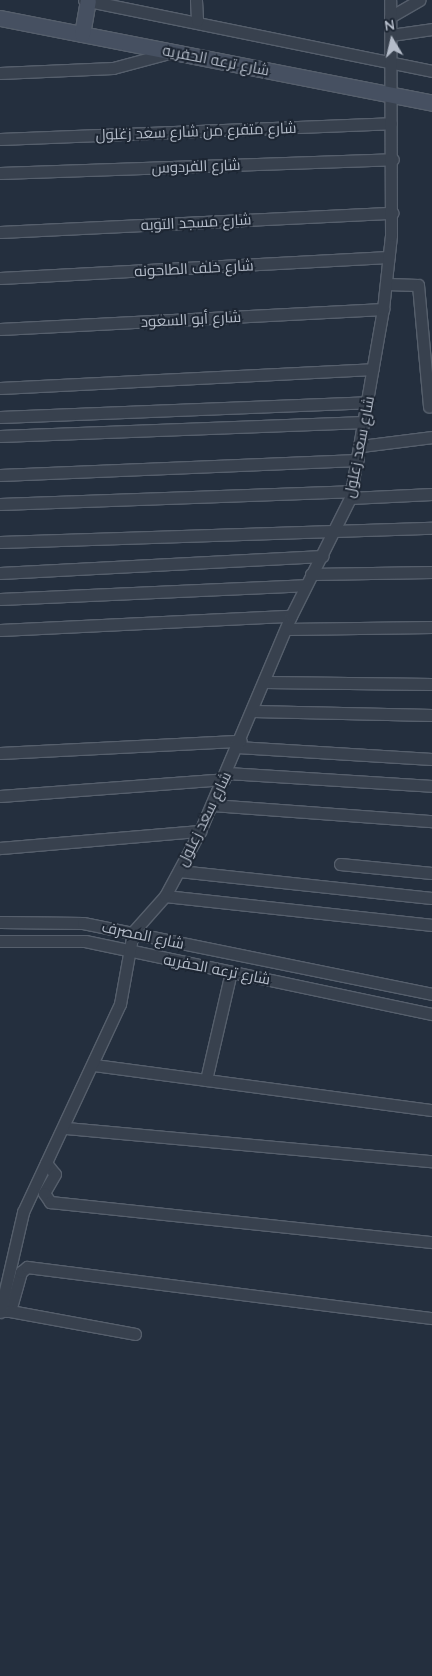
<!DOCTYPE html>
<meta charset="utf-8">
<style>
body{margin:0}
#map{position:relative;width:432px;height:1676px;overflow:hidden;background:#242f3e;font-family:Quicksand,Cairo,sans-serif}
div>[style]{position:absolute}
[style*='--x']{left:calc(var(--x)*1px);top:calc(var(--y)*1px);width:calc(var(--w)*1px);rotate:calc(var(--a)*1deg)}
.roads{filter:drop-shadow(1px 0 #565f6c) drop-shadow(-1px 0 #565f6c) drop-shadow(0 1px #565f6c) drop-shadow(0 -1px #565f6c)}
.street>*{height:11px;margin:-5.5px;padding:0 5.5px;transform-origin:5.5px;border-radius:5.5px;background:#38414e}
.secondary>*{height:15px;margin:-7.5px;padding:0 7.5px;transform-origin:7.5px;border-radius:7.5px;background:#465061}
span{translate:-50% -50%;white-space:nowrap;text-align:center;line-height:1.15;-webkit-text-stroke:4px #1d2633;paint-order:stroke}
.street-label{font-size:15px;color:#b4bcc9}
.north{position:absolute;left:367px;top:15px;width:50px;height:50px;-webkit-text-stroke:4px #1d2633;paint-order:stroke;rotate:351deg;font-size:14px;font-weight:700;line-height:20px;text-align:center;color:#b4bcc9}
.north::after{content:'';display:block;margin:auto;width:18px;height:22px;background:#b4bcc9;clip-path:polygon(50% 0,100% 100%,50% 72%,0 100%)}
</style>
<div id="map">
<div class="roads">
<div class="street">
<div style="--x:84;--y:0;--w:355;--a:11.5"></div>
<div style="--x:196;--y:0;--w:21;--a:87"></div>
<div style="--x:390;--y:17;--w:34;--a:-30"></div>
<div style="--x:391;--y:35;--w:41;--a:-8.3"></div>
<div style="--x:0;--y:73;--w:113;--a:-2.5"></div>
<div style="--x:113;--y:68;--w:62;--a:-14.9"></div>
<div style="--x:0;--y:139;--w:391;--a:-2.3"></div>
<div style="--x:0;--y:173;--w:393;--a:-2"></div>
<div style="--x:0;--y:232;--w:393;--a:-2.8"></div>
<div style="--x:0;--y:278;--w:389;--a:-3.1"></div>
<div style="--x:386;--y:284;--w:32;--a:2"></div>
<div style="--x:418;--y:285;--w:122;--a:84.8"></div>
<div style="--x:0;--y:329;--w:384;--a:-3"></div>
<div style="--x:0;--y:388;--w:373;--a:-2.9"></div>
<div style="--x:0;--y:417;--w:368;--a:-2.3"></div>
<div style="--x:0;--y:436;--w:365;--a:-2.2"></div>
<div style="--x:361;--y:446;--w:72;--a:-7.2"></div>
<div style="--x:0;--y:475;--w:358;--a:-2.4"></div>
<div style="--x:350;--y:498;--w:82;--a:-2.8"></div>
<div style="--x:0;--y:504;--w:351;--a:-2.1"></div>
<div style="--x:0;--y:542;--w:432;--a:-1.9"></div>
<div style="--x:0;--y:573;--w:323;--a:-3"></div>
<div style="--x:311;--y:574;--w:121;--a:-0.9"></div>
<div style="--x:0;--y:599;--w:305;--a:-2.6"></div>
<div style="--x:286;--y:629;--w:146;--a:-0.8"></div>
<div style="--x:0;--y:630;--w:291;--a:-2.8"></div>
<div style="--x:265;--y:682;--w:167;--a:0.7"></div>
<div style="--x:253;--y:711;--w:179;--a:1.3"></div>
<div style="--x:237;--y:747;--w:195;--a:3.5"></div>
<div style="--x:0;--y:753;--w:241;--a:-2.9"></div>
<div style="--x:227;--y:773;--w:205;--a:3.6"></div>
<div style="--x:0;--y:796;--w:225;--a:-4.3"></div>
<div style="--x:212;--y:805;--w:221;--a:4.2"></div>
<div style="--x:0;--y:848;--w:201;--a:-4.9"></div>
<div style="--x:340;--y:864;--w:92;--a:5.6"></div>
<div style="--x:179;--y:871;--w:254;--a:6.1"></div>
<div style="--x:165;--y:896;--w:269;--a:6.2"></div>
<div style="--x:0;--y:922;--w:83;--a:0.7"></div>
<div style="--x:83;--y:923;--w:356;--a:11.5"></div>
<div style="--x:0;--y:941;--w:85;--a:0"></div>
<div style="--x:85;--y:941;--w:355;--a:11.9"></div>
<div style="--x:94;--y:1065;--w:341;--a:7.6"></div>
<div style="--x:206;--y:1080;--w:111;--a:-77"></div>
<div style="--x:66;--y:1128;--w:367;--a:5.2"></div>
<div style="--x:46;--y:1163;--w:14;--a:51"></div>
<div style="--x:55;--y:1174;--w:22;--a:120"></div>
<div style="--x:44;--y:1193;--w:11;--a:56"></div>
<div style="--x:50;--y:1202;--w:384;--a:6"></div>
<div style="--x:1;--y:1311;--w:9;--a:0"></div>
<div style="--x:10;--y:1311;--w:41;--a:-74.2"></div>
<div style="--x:21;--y:1272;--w:8;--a:-40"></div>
<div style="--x:27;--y:1267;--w:408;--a:7.2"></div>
<div style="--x:10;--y:1311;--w:127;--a:10.4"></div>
<div style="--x:0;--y:1312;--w:103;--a:-77"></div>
<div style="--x:23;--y:1212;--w:230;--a:-65"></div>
<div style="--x:120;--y:1004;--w:73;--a:-79.8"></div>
<div style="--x:133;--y:932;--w:48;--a:-48.4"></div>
<div style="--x:165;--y:896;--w:74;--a:-61.7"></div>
<div style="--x:200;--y:831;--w:233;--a:-67.1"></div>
<div style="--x:291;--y:616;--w:132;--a:-63.4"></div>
<div style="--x:350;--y:498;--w:192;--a:-80.1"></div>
<div style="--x:383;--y:309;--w:74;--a:-83.8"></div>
<div style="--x:391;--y:235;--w:235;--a:-90.2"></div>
</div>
<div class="secondary">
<div style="--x:0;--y:18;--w:440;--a:11.1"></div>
<div style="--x:82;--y:34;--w:34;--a:-80"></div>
</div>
</div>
<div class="street-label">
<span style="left:216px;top:60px;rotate:11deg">شارع ترعه الحفريه</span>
<span style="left:196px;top:131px;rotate:-2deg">شارع متفرع من شارع سعد زغلول</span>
<span style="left:196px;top:166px;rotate:-2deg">شارع الفردوس</span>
<span style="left:196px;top:222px;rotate:-3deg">شارع مسجد التوبه</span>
<span style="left:194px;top:268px;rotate:-3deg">شارع خلف الطاحونه</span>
<span style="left:191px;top:319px;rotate:-3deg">شارع أبو السعود</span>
<span style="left:359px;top:447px;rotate:-79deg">شارع سعد زعلول</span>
<span style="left:204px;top:819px;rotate:-64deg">شارع سعد زعلول</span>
<span style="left:143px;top:935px;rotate:12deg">شارع المصرف</span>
<span style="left:217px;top:969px;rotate:11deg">شارع ترعه الحفريه</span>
</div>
<div class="north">N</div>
</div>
